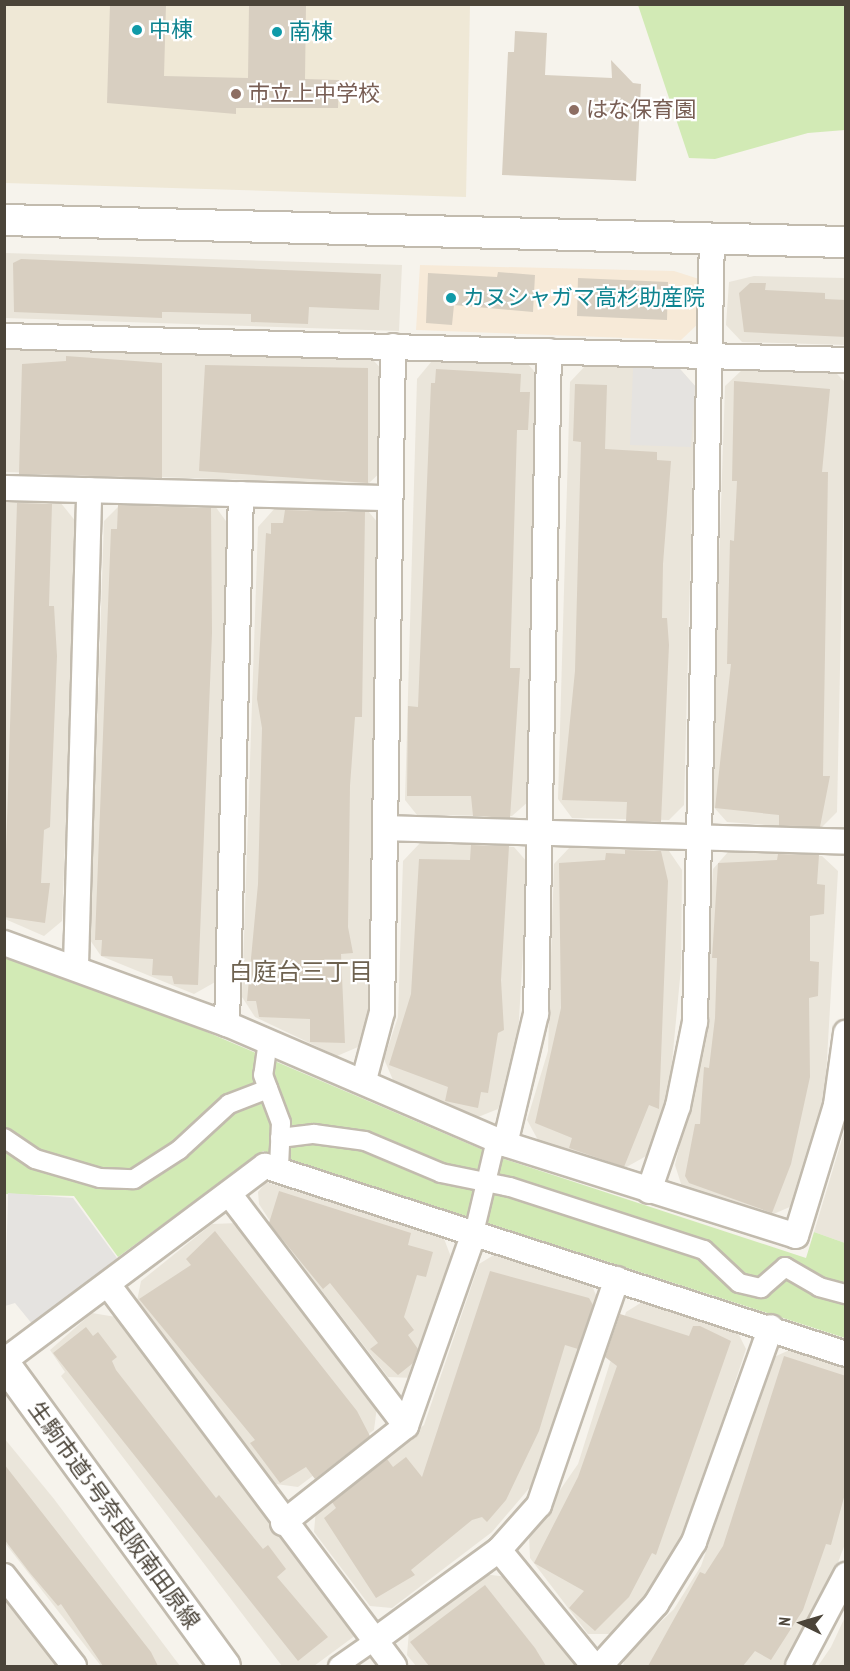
<!DOCTYPE html>
<meta charset="utf-8">
<style>
body{margin:0}
#map{position:relative;width:850px;height:1671px;overflow:hidden;background:#f6f3ec;font-family:"PT Sans Narrow","Noto Sans JP",sans-serif}
div>[style]{position:absolute}
[style*='--x']{left:calc(var(--x)*1px);top:calc(var(--y)*1px);width:calc(var(--w)*1px);rotate:calc(var(--a)*1deg)}
.residential>*{inset:0;background:#eae5da}
.commercial>*{inset:0;background:#f7ead8}
.education>*{inset:0;background:#efe8d6}
.green>*{inset:0;background:#d2eab5}
.parking>*{inset:0;background:#e5e3e0}
.building>*{inset:0;background:#d8cfc1}
.roads{filter:drop-shadow(2px 0 #c2bbae) drop-shadow(-2px 0 #c2bbae) drop-shadow(0 2px #c2bbae) drop-shadow(0 -2px #c2bbae)}
.pedestrian>*{height:18px;margin:-9px;padding:0 9px;transform-origin:9px;border-radius:9px;background:#fff}
.minor>*{height:24px;margin:-12px;padding:0 12px;transform-origin:12px;border-radius:12px;background:#fff}
.tertiary>*{height:30px;margin:-15px;padding:0 15px;transform-origin:15px;border-radius:15px;background:#fff}
.dots>*{width:16px;height:16px;translate:-50% -50%;box-sizing:border-box;border:3px solid #fff;border-radius:50%}
span{translate:-50% -50%;white-space:nowrap;text-align:center;line-height:1.15;-webkit-text-stroke:4.5px #fff;paint-order:stroke}
.culture-label{font-size:22px;color:#0d838f}
.left{translate:0 -50%;text-align:left}
.education-label{font-size:22px;color:#785e54}
.street-label{font-size:22px;color:#4b4439}
.neighbourhood-label{font-size:24px;color:#6e6250}
.frame{position:absolute;inset:0;border:6px solid #4b4439;pointer-events:none}
.north{position:absolute;left:772px;top:1593px;width:60px;height:60px;-webkit-text-stroke:4px #fff;paint-order:stroke;rotate:275deg;font-size:16px;font-weight:700;line-height:24px;text-align:center;color:#4b4439}
.north::after{content:'';display:block;margin:auto;width:21px;height:27px;background:#4b4439;clip-path:polygon(50% 0,100% 100%,50% 72%,0 100%)}
</style>
<div id="map">
<div class="residential">
<div style="clip-path:polygon(5px 253px,402px 265px,399px 331px,5px 318px)"></div>
<div style="clip-path:polygon(754px 276px,845px 278px,845px 345px,742px 342px,726px 325px,729px 282px)"></div>
<div style="clip-path:polygon(5px 349px,373px 360px,387px 375px,386px 467px,368px 484px,5px 472px)"></div>
<div style="clip-path:polygon(432px 361px,526px 362px,542px 380px,529px 801px,512px 816px,417px 815px,405px 800px,417px 379px)"></div>
<div style="clip-path:polygon(587px 364px,680px 369px,695px 386px,684px 805px,669px 820px,572px 818px,558px 799px,570px 382px)"></div>
<div style="clip-path:polygon(742px 370px,835px 372px,846px 383px,837px 812px,820px 829px,727px 822px,711px 804px,725px 386px)"></div>
<div style="clip-path:polygon(5px 500px,60px 502px,77px 523px,62px 921px,44px 936px,5px 919px)"></div>
<div style="clip-path:polygon(121px 504px,215px 506px,231px 528px,217px 981px,194px 994px,101px 956px,90px 940px,104px 521px)"></div>
<div style="clip-path:polygon(276px 507px,368px 511px,384px 530px,369px 1015px,358px 1047px,337px 1056px,255px 1017px,242px 997px,258px 527px)"></div>
<div style="clip-path:polygon(420px 843px,514px 847px,528px 863px,517px 1054px,498px 1109px,478px 1117px,393px 1080px,384px 1059px,398px 1017px,403px 861px)"></div>
<div style="clip-path:polygon(570px 847px,669px 851px,682px 870px,681px 968px,670px 1083px,648px 1155px,623px 1169px,538px 1140px,527px 1120px,548px 1051px,554px 864px)"></div>
<div style="clip-path:polygon(728px 852px,822px 856px,838px 871px,825px 1093px,792px 1206px,769px 1216px,682px 1187px,675px 1165px,703px 1049px,713px 869px)"></div>
<div style="clip-path:polygon(845px 1129px,845px 1243px,814px 1232px)"></div>
<div style="clip-path:polygon(266px 1182px,443px 1236px,451px 1257px,414px 1378px,388px 1377px,279px 1235px,259px 1204px,258px 1192px)"></div>
<div style="clip-path:polygon(238px 1223px,377px 1407px,374px 1430px,298px 1487px,276px 1484px,137px 1301px,141px 1281px,212px 1224px)"></div>
<div style="clip-path:polygon(497px 1253px,589px 1279px,599px 1302px,537px 1479px,492px 1532px,392px 1608px,370px 1606px,314px 1532px,316px 1509px,424px 1425px,479px 1264px)"></div>
<div style="clip-path:polygon(647px 1299px,736px 1329px,746px 1349px,683px 1539px,650px 1590px,612px 1634px,588px 1634px,530px 1558px,529px 1535px,578px 1464px,626px 1312px)"></div>
<div style="clip-path:polygon(92px 1313px,116px 1317px,356px 1635px,314px 1666px,282px 1666px,61px 1376px,65px 1372px,50px 1350px)"></div>
<div style="clip-path:polygon(794px 1348px,845px 1363px,845px 1544px,825px 1597px,785px 1666px,623px 1666px,625px 1657px,674px 1609px,701px 1566px,774px 1357px)"></div>
<div style="clip-path:polygon(4px 1438px,54px 1499px,180px 1666px,101px 1666px,5px 1543px)"></div>
<div style="clip-path:polygon(483px 1574px,508px 1577px,575px 1666px,416px 1666px,407px 1655px,409px 1631px)"></div>
<div style="clip-path:polygon(5px 1590px,63px 1666px,5px 1666px)"></div>
<div style="clip-path:polygon(845px 1617px,845px 1666px,818px 1666px,831px 1647px)"></div>
</div>
<div class="commercial">
<div style="clip-path:polygon(420px 265px,674px 271px,699px 279px,699px 323px,681px 340px,416px 330px)"></div>
</div>
<div class="education">
<div style="clip-path:polygon(5px 5px,470px 5px,466px 197px,5px 183px)"></div>
</div>
<div class="green">
<div style="clip-path:polygon(638px 5px,845px 5px,845px 130px,808px 133px,715px 159px,689px 158px)"></div>
<div style="clip-path:polygon(5px 953px,153px 1009px,504px 1159px,806px 1258px,814px 1232px,845px 1243px,845px 1338px,263px 1151px,118px 1257px,74px 1196px,5px 1194px)"></div>
</div>
<div class="parking">
<div style="clip-path:polygon(633px 368px,680px 369px,695px 386px,691px 447px,630px 445px)"></div>
<div style="clip-path:polygon(8px 1193px,73px 1198px,117px 1258px,33px 1325px,15px 1303px,5px 1306px)"></div>
</div>
<div class="building">
<div style="clip-path:polygon(110px 4px,166px 4px,164px 76px,248px 78px,249px 4px,306px 4px,305px 79px,339px 80px,338px 108px,236px 108px,236px 114px,107px 103px)"></div>
<div style="clip-path:polygon(515px 31px,547px 33px,545px 75px,612px 78px,611px 60px,633px 83px,641px 84px,636px 181px,502px 175px,508px 52px,514px 52px)"></div>
<div style="clip-path:polygon(21px 259px,381px 274px,379px 310px,309px 307px,308px 324px,251px 322px,251px 314px,170px 312px,162px 312px,162px 318px,14px 312px,13px 263px)"></div>
<div style="clip-path:polygon(498px 272px,535px 275px,533px 312px,454px 305px,452px 325px,426px 323px,428px 273px,497px 277px)"></div>
<div style="clip-path:polygon(578px 278px,668px 282px,667px 320px,577px 316px)"></div>
<div style="clip-path:polygon(750px 283px,766px 283px,765px 290px,825px 293px,825px 299px,846px 300px,846px 337px,744px 332px,739px 293px)"></div>
<div style="clip-path:polygon(66px 356px,162px 363px,162px 478px,19px 474px,22px 364px,66px 361px)"></div>
<div style="clip-path:polygon(205px 365px,368px 368px,368px 483px,199px 471px)"></div>
<div style="clip-path:polygon(436px 369px,521px 374px,520px 392px,530px 392px,528px 430px,517px 430px,510px 668px,520px 668px,510px 818px,473px 816px,471px 796px,407px 796px,408px 706px,418px 707px,431px 383px,435px 383px)"></div>
<div style="clip-path:polygon(734px 381px,830px 389px,822px 472px,828px 472px,823px 776px,830px 776px,820px 827px,779px 826px,779px 815px,715px 808px,731px 664px,727px 664px,730px 540px,734px 541px,737px 481px,732px 481px)"></div>
<div style="clip-path:polygon(575px 384px,607px 385px,605px 449px,657px 452px,657px 460px,671px 461px,663px 564px,662px 618px,667px 618px,669px 645px,661px 822px,626px 821px,627px 802px,562px 800px,575px 671px,581px 442px,573px 441px)"></div>
<div style="clip-path:polygon(17px 503px,52px 504px,49px 606px,54px 606px,57px 656px,50px 827px,44px 830px,41px 883px,50px 883px,45px 923px,4px 917px)"></div>
<div style="clip-path:polygon(118px 505px,211px 508px,212px 633px,198px 985px,174px 984px,172px 976px,152px 975px,153px 959px,101px 956px,102px 940px,95px 940px,111px 529px,117px 529px)"></div>
<div style="clip-path:polygon(285px 510px,365px 512px,362px 717px,355px 717px,350px 786px,348px 927px,353px 953px,341px 954px,345px 1043px,310px 1042px,310px 1019px,259px 1017px,256px 1001px,247px 1001px,258px 884px,262px 728px,257px 699px,266px 533px,271px 534px,271px 523px,283px 523px)"></div>
<div style="clip-path:polygon(471px 845px,509px 846px,501px 980px,504px 1030px,498px 1033px,488px 1093px,481px 1092px,478px 1108px,445px 1101px,448px 1087px,389px 1065px,411px 994px,419px 859px,470px 860px)"></div>
<div style="clip-path:polygon(625px 850px,661px 851px,668px 881px,659px 1109px,649px 1105px,624px 1167px,569px 1148px,572px 1138px,535px 1123px,561px 1008px,559px 863px,605px 860px,606px 853px,625px 854px)"></div>
<div style="clip-path:polygon(778px 854px,819px 855px,817px 884px,825px 885px,824px 914px,810px 916px,810px 961px,819px 962px,818px 996px,809px 998px,810px 1077px,791px 1164px,772px 1213px,689px 1183px,685px 1176px,695px 1124px,700px 1124px,704px 1067px,709px 1068px,715px 1018px,717px 958px,712px 958px,718px 863px,777px 860px)"></div>
<div style="clip-path:polygon(279px 1191px,411px 1233px,408px 1245px,433px 1252px,426px 1277px,417px 1275px,404px 1317px,414px 1330px,408px 1335px,418px 1349px,413px 1363px,398px 1375px,370px 1349px,378px 1343px,330px 1283px,323px 1289px,269px 1223px)"></div>
<div style="clip-path:polygon(215px 1231px,357px 1411px,370px 1436px,315px 1479px,306px 1467px,280px 1483px,250px 1443px,255px 1440px,139px 1299px,191px 1265px,186px 1259px)"></div>
<div style="clip-path:polygon(490px 1271px,589px 1298px,593px 1305px,578px 1349px,565px 1345px,539px 1431px,506px 1500px,487px 1522px,482px 1517px,472px 1520px,411px 1570px,415px 1575px,376px 1598px,324px 1518px,336px 1508px,332px 1502px,387px 1459px,393px 1467px,406px 1457px,422px 1477px)"></div>
<div style="clip-path:polygon(620px 1314px,689px 1336px,693px 1326px,700px 1326px,731px 1341px,656px 1555px,652px 1553px,629px 1597px,595px 1631px,569px 1608px,584px 1591px,534px 1563px,578px 1477px,617px 1366px,605px 1357px)"></div>
<div style="clip-path:polygon(86px 1327px,93px 1336px,98px 1332px,117px 1357px,112px 1361px,116px 1370px,216px 1498px,219px 1495px,263px 1549px,268px 1545px,286px 1569px,277px 1577px,328px 1637px,298px 1661px,53px 1353px)"></div>
<div style="clip-path:polygon(784px 1356px,846px 1376px,846px 1490px,831px 1545px,826px 1544px,803px 1610px,771px 1660px,755px 1651px,743px 1666px,648px 1666px,700px 1572px,705px 1574px,723px 1546px)"></div>
<div style="clip-path:polygon(4px 1464px,151px 1652px,158px 1666px,103px 1666px,61px 1604px,58px 1606px,30px 1573px,4px 1539px)"></div>
<div style="clip-path:polygon(485px 1585px,535px 1648px,546px 1666px,429px 1666px,410px 1642px)"></div>
</div>
<div class="roads">
<div class="pedestrian">
<div style="--x:268;--y:1041;--w:34;--a:98"></div>
<div style="--x:263;--y:1075;--w:51;--a:69.4"></div>
<div style="--x:281;--y:1123;--w:44;--a:92.6"></div>
<div style="--x:4;--y:1138;--w:37;--a:34"></div>
<div style="--x:35;--y:1159;--w:68;--a:16.3"></div>
<div style="--x:100;--y:1178;--w:34;--a:2"></div>
<div style="--x:134;--y:1179;--w:54;--a:-32.8"></div>
<div style="--x:179;--y:1150;--w:68;--a:-42.6"></div>
<div style="--x:229;--y:1104;--w:42;--a:-21"></div>
<div style="--x:280;--y:1138;--w:34;--a:-7"></div>
<div style="--x:314;--y:1134;--w:51;--a:7.8"></div>
<div style="--x:365;--y:1141;--w:82;--a:22.8"></div>
<div style="--x:441;--y:1173;--w:70;--a:11.5"></div>
<div style="--x:510;--y:1187;--w:204;--a:18"></div>
<div style="--x:704;--y:1250;--w:48;--a:43.3"></div>
<div style="--x:739;--y:1283;--w:23;--a:13"></div>
<div style="--x:761;--y:1288;--w:32;--a:-41"></div>
<div style="--x:785;--y:1267;--w:39;--a:30"></div>
<div style="--x:819;--y:1287;--w:28;--a:15"></div>
<div style="--x:474;--y:1233;--w:96;--a:-76.7"></div>
<div style="--x:338;--y:1666;--w:44;--a:-34.8"></div>
</div>
<div class="minor">
<div style="--x:4;--y:336;--w:842;--a:1.63"></div>
<div style="--x:4;--y:488;--w:385;--a:1.5"></div>
<div style="--x:386;--y:828;--w:460;--a:1.7"></div>
<div style="--x:4;--y:943;--w:237;--a:20"></div>
<div style="--x:227;--y:1024;--w:303;--a:23.3"></div>
<div style="--x:505;--y:1144;--w:305;--a:17.5"></div>
<div style="--x:796;--y:1236;--w:137;--a:-73"></div>
<div style="--x:836;--y:1105;--w:73;--a:-82.1"></div>
<div style="--x:76;--y:965;--w:475;--a:-88.4"></div>
<div style="--x:227;--y:1024;--w:530;--a:-88.49"></div>
<div style="--x:364;--y:1080;--w:70;--a:-75.2"></div>
<div style="--x:382;--y:1012;--w:666;--a:-89.05"></div>
<div style="--x:505;--y:1144;--w:134;--a:-76.6"></div>
<div style="--x:536;--y:1014;--w:663;--a:-88.88"></div>
<div style="--x:649;--y:1191;--w:90;--a:-71.2"></div>
<div style="--x:678;--y:1106;--w:86;--a:-78.6"></div>
<div style="--x:695;--y:1022;--w:783;--a:-88.76"></div>
<div style="--x:230;--y:1195;--w:290;--a:52.7"></div>
<div style="--x:109;--y:1286;--w:475;--a:53.1"></div>
<div style="--x:4;--y:1361;--w:326;--a:-36.8"></div>
<div style="--x:265;--y:1166;--w:611;--a:17.93"></div>
<div style="--x:283;--y:1523;--w:157;--a:-38.3"></div>
<div style="--x:406;--y:1426;--w:205;--a:-70.6"></div>
<div style="--x:499;--y:1550;--w:150;--a:50.7"></div>
<div style="--x:4;--y:1576;--w:114;--a:52.1"></div>
<div style="--x:374;--y:1641;--w:155;--a:-36.1"></div>
<div style="--x:499;--y:1550;--w:60;--a:-48.4"></div>
<div style="--x:539;--y:1505;--w:239;--a:-71"></div>
<div style="--x:600;--y:1666;--w:84;--a:-47.9"></div>
<div style="--x:656;--y:1604;--w:73;--a:-58.5"></div>
<div style="--x:694;--y:1542;--w:228;--a:-70.3"></div>
<div style="--x:798;--y:1666;--w:103;--a:-62.2"></div>
</div>
<div class="tertiary">
<div style="--x:4;--y:220;--w:842;--a:1.5"></div>
<div style="--x:4;--y:1363;--w:375;--a:53.9"></div>
</div>
</div>
<div class="dots">
<div style="left:137px;top:30px;background:#0f9aa8"></div>
<div style="left:277px;top:32px;background:#0f9aa8"></div>
<div style="left:236px;top:94px;background:#8d6e63"></div>
<div style="left:574px;top:110px;background:#8d6e63"></div>
<div style="left:451px;top:298px;background:#0f9aa8"></div>
</div>
<div class="culture-label">
<span class="left" style="left:149px;top:30px">中棟</span>
<span class="left" style="left:289px;top:32px">南棟</span>
<span class="left" style="left:463px;top:298px">カヌシャガマ高杉助産院</span>
</div>
<div class="education-label">
<span class="left" style="left:248px;top:94px">市立上中学校</span>
<span class="left" style="left:586px;top:110px">はな保育園</span>
</div>
<div class="street-label">
<span style="left:114px;top:1515px;rotate:54deg">生駒市道5号奈良阪南田原線</span>
</div>
<div class="neighbourhood-label">
<span style="left:301px;top:972px">白庭台三丁目</span>
</div>
<div class="frame"></div>
<div class="north">N</div>
</div>
